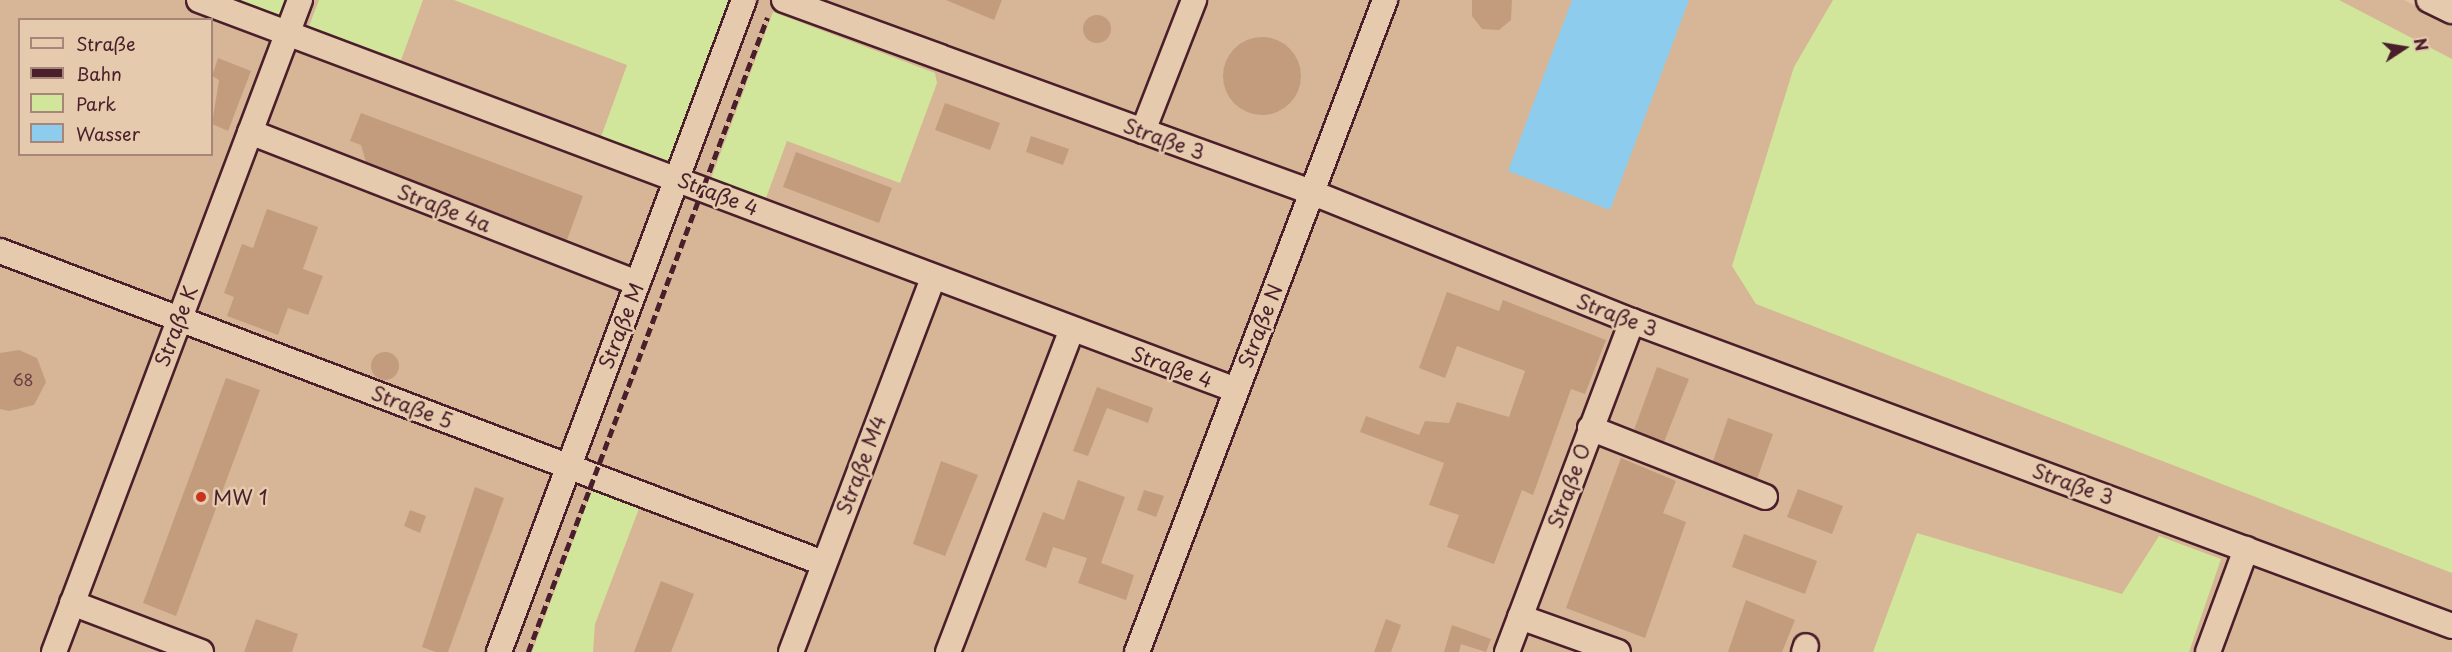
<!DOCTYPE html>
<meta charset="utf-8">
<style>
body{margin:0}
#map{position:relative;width:2452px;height:652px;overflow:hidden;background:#e3c5a4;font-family:"Playpen Sans",sans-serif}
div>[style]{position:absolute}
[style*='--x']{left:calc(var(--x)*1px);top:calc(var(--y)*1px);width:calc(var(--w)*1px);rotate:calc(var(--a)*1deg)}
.built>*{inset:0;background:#d6b696}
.green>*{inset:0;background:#d1e69a}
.water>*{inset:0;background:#8dcced}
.building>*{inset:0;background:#c39c7d}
.round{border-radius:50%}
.roads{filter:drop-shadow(2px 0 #4a1f2b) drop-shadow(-2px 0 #4a1f2b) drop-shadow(0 2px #4a1f2b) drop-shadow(0 -2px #4a1f2b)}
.minor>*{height:24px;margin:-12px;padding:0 12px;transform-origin:12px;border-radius:12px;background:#e5caad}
.rail>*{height:4.5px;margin-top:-2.25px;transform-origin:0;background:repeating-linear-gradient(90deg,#4a1f2b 0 9px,transparent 0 13.5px)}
.dots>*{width:16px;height:16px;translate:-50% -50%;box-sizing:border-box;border:3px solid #e5caad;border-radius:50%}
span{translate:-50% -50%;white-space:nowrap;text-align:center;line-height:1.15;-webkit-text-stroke:5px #e5caad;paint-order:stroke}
.number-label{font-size:16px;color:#683e40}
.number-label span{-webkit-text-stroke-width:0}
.street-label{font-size:20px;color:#4a1f2b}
.poi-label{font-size:20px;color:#4a1f2b}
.left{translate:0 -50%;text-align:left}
.legend{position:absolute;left:18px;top:18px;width:195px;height:138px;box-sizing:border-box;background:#e5caad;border:2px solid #a78679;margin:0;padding:8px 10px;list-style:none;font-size:18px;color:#4a1f2b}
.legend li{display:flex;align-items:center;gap:12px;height:30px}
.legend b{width:30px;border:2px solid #a78679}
.north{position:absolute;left:2374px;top:18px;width:60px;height:60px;-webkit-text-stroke:4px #e5caad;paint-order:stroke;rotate:78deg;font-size:16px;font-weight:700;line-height:24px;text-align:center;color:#4a1f2b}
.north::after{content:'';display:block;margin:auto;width:21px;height:27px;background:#4a1f2b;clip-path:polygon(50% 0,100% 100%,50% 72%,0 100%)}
</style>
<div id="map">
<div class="built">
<div style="clip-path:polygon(evenodd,0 0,2404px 0,2452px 24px,2452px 652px,0 652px,0 0,20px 20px,212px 20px,212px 154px,20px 154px,20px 20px)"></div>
</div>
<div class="green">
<div style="clip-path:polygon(217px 0,289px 0,277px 18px)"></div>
<div style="clip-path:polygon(319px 0,423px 0,401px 60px,309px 26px)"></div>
<div style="clip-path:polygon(454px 0,729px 0,669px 162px,601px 137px,627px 65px)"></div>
<div style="clip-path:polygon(1833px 0,2339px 0,2452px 59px,2452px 573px,1756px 304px,1732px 266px,1794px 67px)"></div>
<div style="clip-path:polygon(773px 12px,935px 73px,937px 83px,900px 183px,787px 141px,763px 206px,709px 184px)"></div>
<div style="clip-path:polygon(593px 487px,640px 506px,595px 624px,593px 652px,532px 652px)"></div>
<div style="clip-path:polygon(1917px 533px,2122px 594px,2159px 536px,2221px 559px,2189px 652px,1873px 652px)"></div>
</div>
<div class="water">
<div style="clip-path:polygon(1572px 0,1689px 0,1610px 210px,1508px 171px)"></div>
</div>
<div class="building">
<div style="clip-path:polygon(946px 0,1002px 0,994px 20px)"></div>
<div style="clip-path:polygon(1472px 0,1512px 0,1511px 20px,1499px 30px,1482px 29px,1472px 16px)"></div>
<div class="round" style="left:1083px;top:15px;width:28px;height:28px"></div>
<div class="round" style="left:1223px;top:37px;width:78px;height:78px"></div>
<div style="clip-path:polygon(218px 58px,251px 71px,228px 131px,212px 124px,219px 80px,212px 76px)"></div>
<div style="clip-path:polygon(945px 103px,1000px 123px,990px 150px,935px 130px)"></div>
<div style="clip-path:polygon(361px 113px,583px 196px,567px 240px,366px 162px,361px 145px,350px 141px)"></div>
<div style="clip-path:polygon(1031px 136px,1069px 149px,1063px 165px,1026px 152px)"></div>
<div style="clip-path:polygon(796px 152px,892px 188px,879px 223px,783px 187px)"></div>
<div style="clip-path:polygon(267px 209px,318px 227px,303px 269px,323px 276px,308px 315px,288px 308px,278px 335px,227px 316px,234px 297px,224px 293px,242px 244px,253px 248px)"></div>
<div style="clip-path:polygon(1447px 292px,1499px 311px,1503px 300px,1606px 340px,1585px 394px,1571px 389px,1533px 495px,1522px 490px,1494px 564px,1447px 547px,1459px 515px,1429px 505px,1444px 463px,1360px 432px,1366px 416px,1419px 435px,1425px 421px,1449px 423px,1457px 402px,1509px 417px,1525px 371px,1457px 346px,1445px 378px,1419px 368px)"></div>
<div style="clip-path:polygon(19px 350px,37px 358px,46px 382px,34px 405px,9px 411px,0 409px,0 353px)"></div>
<div class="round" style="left:371px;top:352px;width:28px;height:28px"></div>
<div style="clip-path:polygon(1657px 367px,1689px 379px,1664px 442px,1634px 430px)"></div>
<div style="clip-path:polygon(226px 378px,260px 390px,176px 616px,143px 603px)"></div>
<div style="clip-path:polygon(1097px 387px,1153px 408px,1148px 423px,1107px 408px,1088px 456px,1073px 451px)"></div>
<div style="clip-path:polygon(1728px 418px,1773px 434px,1757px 479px,1713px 461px)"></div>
<div style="clip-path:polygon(1621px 458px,1676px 481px,1663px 513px,1686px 522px,1645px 638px,1566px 608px)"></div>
<div style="clip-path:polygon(941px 461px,978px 475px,945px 556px,913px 544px)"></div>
<div style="clip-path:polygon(1078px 480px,1125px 497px,1101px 563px,1134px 575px,1126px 600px,1078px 583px,1087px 558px,1053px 547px,1046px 568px,1025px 560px,1043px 512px,1064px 520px)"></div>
<div style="clip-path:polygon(475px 487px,504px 498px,448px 652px,436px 652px,422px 647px)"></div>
<div style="clip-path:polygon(1798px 489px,1843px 506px,1832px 534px,1787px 517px)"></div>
<div style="clip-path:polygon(1144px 490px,1164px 496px,1156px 517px,1137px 510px)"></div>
<div style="clip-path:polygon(410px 510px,426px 516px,420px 533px,404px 526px)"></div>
<div style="clip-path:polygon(1744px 534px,1817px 561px,1805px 594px,1732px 567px)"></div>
<div style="clip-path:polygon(661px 581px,694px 594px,671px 652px,634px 652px)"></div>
<div style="clip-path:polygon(1746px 600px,1795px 620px,1782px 652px,1728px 652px)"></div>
<div style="clip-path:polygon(256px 619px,298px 634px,292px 652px,244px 652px)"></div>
<div style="clip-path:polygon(1386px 619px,1401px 625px,1391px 652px,1374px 652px)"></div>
<div style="clip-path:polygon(1452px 625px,1491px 639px,1486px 652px,1461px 644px,1459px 652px,1444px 652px)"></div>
</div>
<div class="roads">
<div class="minor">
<div style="--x:199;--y:0;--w:1108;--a:20.61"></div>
<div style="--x:784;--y:0;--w:561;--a:20.02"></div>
<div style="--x:1311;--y:192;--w:346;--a:21.9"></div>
<div style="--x:1632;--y:321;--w:875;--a:20.4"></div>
<div style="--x:2429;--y:0;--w:25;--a:26"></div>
<div style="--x:1143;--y:131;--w:141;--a:-68.7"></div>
<div style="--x:250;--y:132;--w:416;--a:21.3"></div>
<div style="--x:0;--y:251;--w:880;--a:20.76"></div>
<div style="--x:1590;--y:428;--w:188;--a:21.5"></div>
<div style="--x:72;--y:603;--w:138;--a:20.8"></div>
<div style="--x:1520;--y:617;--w:104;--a:19.7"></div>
<div style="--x:54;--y:652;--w:697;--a:-69.33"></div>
<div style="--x:499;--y:652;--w:697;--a:-69.41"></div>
<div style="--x:791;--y:652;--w:399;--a:-69.2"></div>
<div style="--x:948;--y:652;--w:344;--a:-69"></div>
<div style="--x:1137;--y:652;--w:698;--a:-69.17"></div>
<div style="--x:1507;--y:652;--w:354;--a:-69.3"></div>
<div style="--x:1804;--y:652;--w:6;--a:-72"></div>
<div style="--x:2208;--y:652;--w:110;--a:-69.7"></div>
</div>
</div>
<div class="rail">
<div style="--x:528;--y:652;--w:678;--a:-69.34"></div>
</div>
<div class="dots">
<div style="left:201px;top:497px;background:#c8321e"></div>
</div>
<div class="number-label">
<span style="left:23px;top:379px">68</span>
</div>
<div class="street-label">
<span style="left:1164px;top:139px;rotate:20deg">Straße 3</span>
<span style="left:718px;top:194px;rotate:21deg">Straße 4</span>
<span style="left:444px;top:208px;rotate:21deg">Straße 4a</span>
<span style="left:1617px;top:315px;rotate:21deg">Straße 3</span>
<span style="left:176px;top:326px;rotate:-69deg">Straße K</span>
<span style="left:621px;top:326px;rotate:-69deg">Straße M</span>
<span style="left:1260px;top:326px;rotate:-69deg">Straße N</span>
<span style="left:1172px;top:367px;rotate:20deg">Straße 4</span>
<span style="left:412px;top:407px;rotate:21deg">Straße 5</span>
<span style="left:861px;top:465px;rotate:-69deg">Straße M4</span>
<span style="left:2073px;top:484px;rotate:20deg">Straße 3</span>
<span style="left:1569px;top:486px;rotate:-70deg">Straße O</span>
</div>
<div class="poi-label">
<span class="left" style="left:213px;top:497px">MW 1</span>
</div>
<ul class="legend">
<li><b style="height:8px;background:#e5caad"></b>Straße</li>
<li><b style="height:8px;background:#4a1f2b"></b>Bahn</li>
<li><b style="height:16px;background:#d1e69a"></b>Park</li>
<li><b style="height:16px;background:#8dcced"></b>Wasser</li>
</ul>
<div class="north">N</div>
</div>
